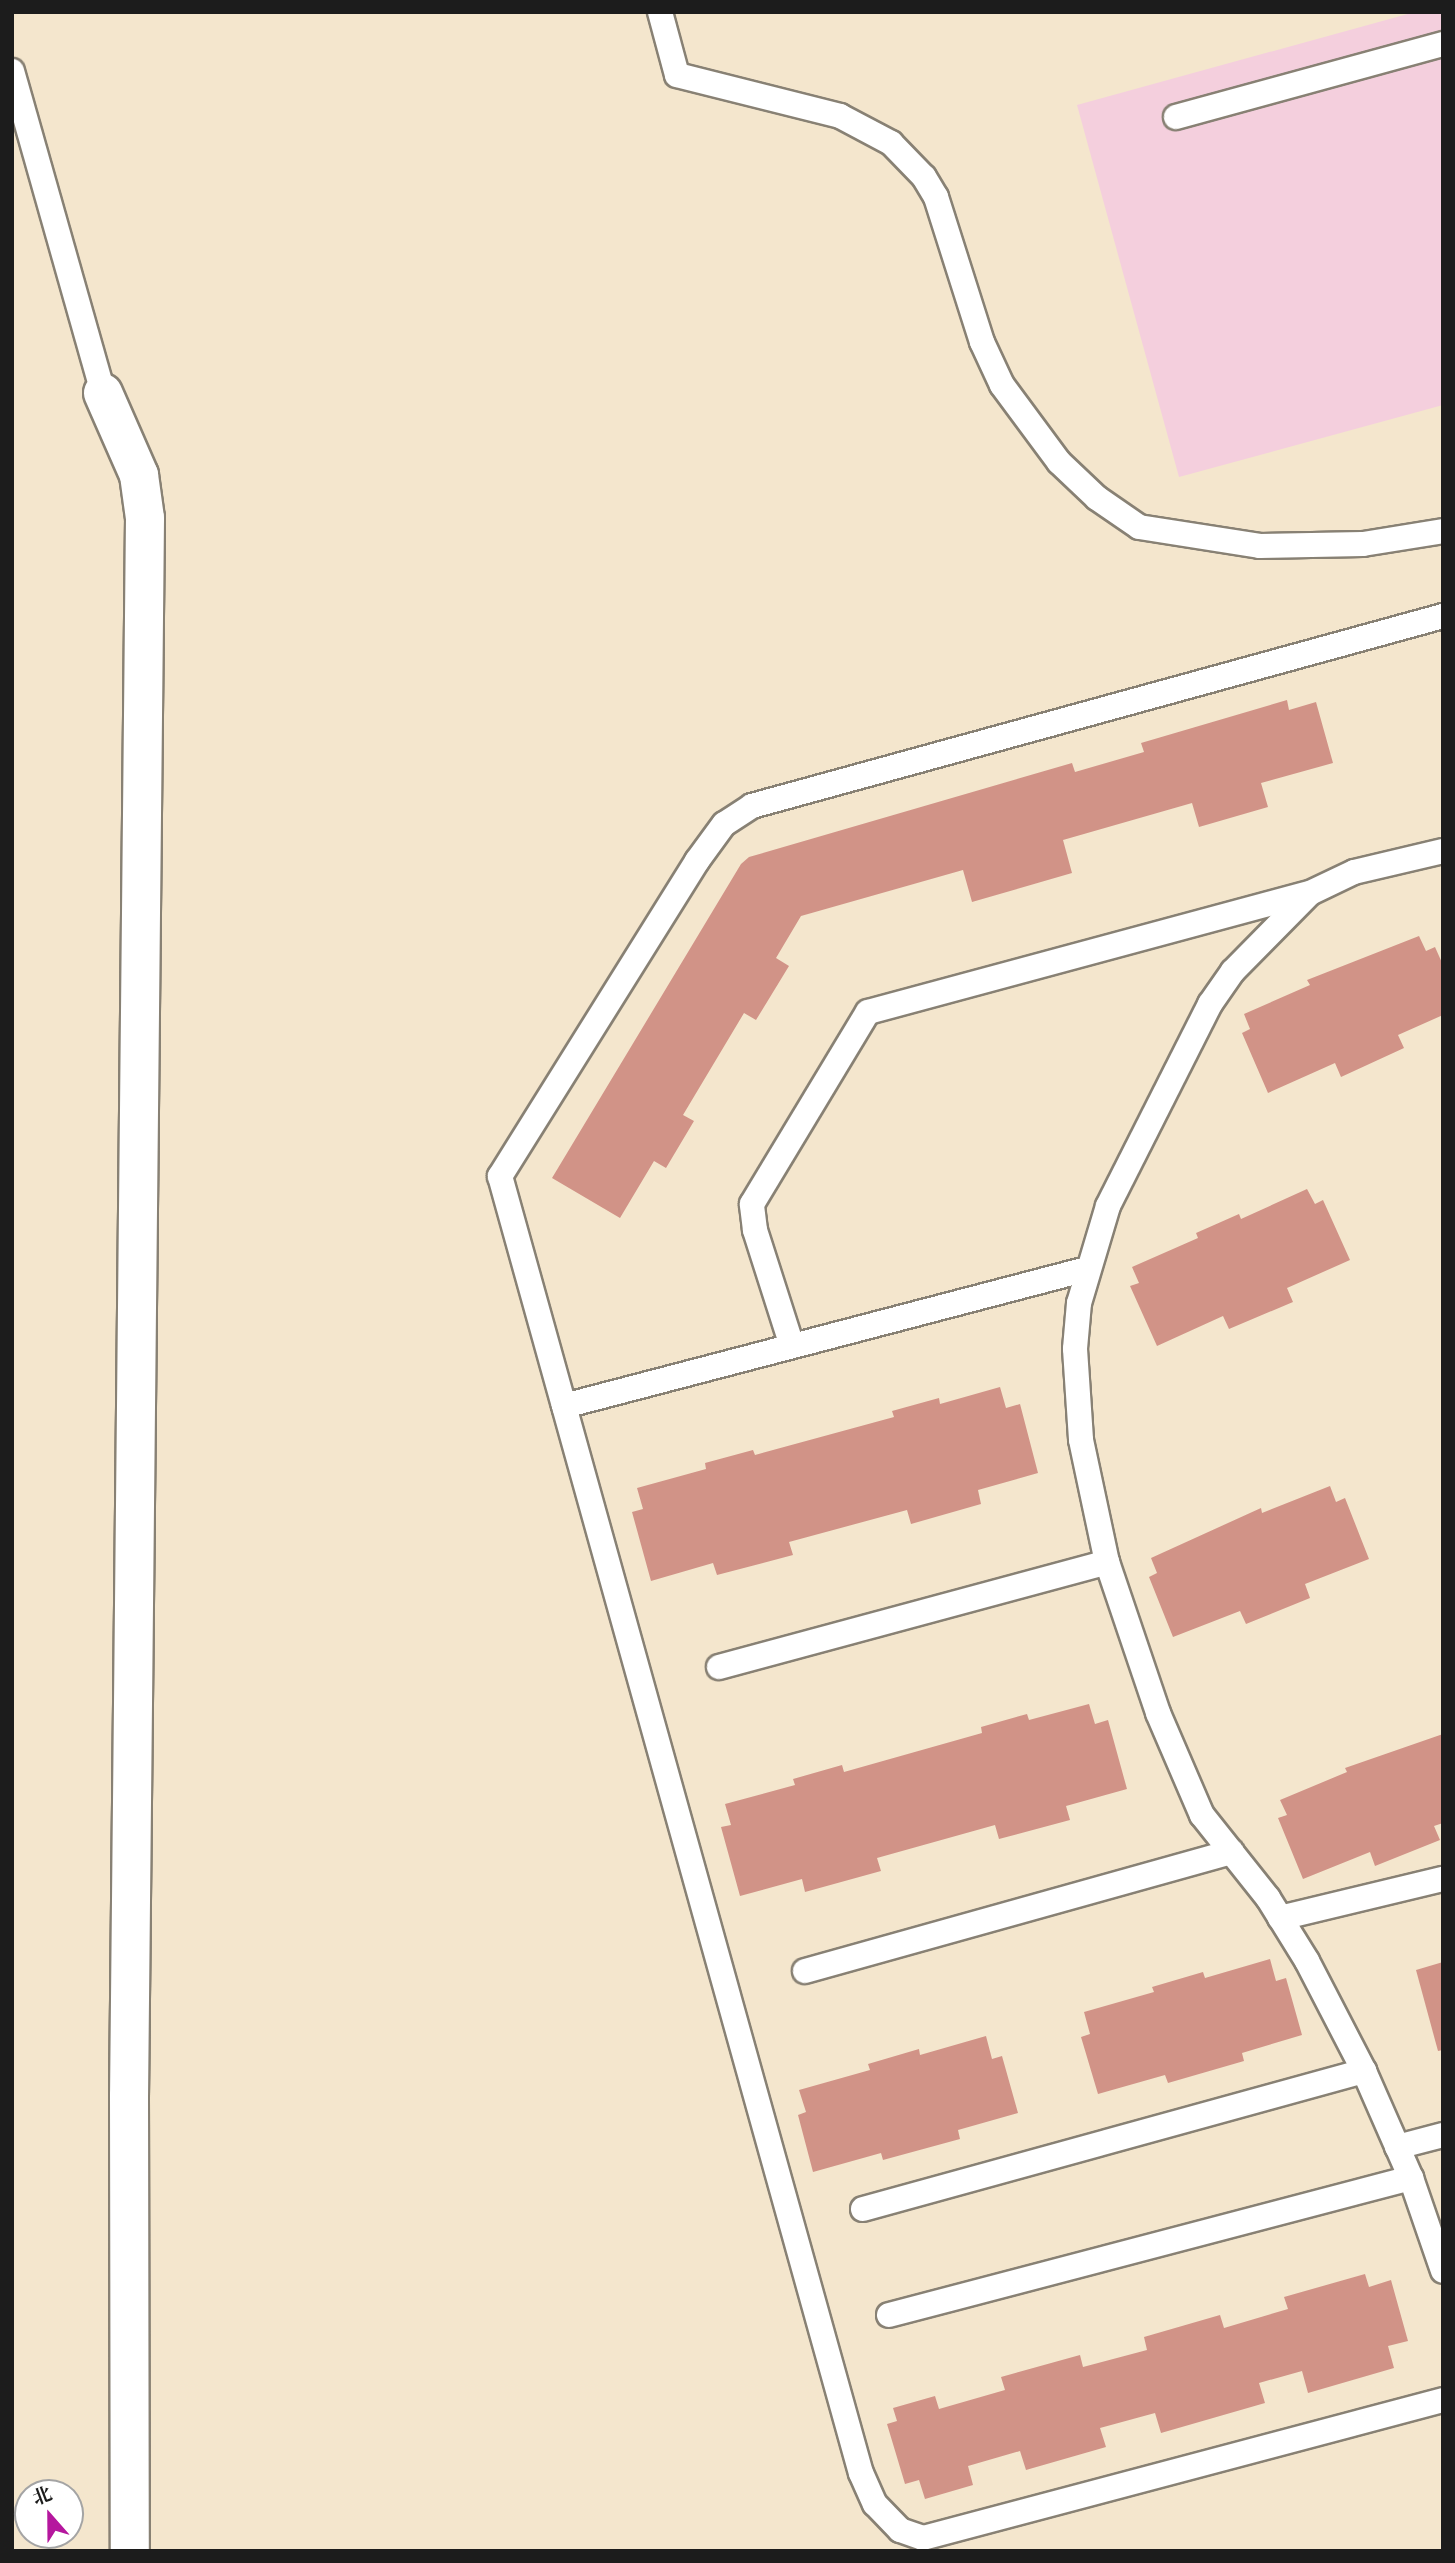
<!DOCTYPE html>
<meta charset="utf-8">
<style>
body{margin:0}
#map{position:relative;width:1455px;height:2563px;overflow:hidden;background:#f4e6cd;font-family:"IM FELL Double Pica","Noto Serif SC",serif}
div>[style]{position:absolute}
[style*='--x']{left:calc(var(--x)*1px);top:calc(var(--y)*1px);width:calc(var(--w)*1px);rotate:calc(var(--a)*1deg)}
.built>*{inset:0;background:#f4cfdd}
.building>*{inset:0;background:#d19387}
.roads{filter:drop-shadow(2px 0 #888174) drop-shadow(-2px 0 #888174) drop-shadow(0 2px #888174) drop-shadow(0 -2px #888174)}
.lane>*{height:24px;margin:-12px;padding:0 12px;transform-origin:12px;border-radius:12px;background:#fff}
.street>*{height:38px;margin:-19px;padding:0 19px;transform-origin:19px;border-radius:19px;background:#fff}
span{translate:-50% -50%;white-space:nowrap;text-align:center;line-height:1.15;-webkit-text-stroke:7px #fff;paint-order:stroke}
.frame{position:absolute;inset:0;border:14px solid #1c1c1c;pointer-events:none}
.north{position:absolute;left:14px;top:2479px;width:70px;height:70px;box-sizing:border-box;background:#fff;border:2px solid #a4a4a4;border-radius:50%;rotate:339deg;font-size:19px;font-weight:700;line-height:28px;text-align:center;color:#1c1c1c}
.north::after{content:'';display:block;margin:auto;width:24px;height:32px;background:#b5179e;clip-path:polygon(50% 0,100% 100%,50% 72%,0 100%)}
</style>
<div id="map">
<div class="built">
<div style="clip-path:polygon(1415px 12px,1443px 12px,1443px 405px,1179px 477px,1077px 105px)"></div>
</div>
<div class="building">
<div style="clip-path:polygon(1287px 700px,1289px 710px,1316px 702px,1333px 763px,1261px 783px,1268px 807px,1199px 827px,1192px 803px,1063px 840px,1072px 873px,972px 902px,963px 870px,801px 916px,776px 958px,789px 966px,756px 1020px,744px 1013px,683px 1115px,694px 1121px,666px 1168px,654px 1161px,620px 1218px,552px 1178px,741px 864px,749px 857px,1072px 763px,1075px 772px,1144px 752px,1141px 743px)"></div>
<div style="clip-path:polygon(1419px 936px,1426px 951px,1435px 947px,1443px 965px,1443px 1015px,1398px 1035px,1404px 1048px,1341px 1077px,1335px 1063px,1268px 1093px,1242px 1033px,1250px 1029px,1244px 1014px,1310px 985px,1307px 980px)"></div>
<div style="clip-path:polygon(1307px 1189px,1315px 1204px,1323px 1200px,1350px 1260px,1287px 1288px,1293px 1302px,1229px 1329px,1223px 1316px,1157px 1346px,1130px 1286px,1139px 1283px,1132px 1267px,1198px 1238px,1196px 1233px,1239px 1214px,1241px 1219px)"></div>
<div style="clip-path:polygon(1000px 1387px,1006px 1408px,1020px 1404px,1038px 1473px,978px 1490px,981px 1504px,911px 1524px,907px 1510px,789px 1542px,793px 1555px,717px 1575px,713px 1563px,651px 1581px,632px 1512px,643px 1509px,637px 1488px,706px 1469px,705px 1463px,753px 1450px,755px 1455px,894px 1417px,892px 1411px,939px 1398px,940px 1404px)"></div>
<div style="clip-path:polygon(1330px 1486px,1336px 1502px,1345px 1498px,1369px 1559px,1305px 1584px,1310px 1598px,1246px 1624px,1240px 1611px,1173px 1637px,1149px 1577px,1157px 1573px,1151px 1558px,1261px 1508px,1262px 1513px)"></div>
<div style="clip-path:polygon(1089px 1704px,1095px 1724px,1108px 1720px,1127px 1789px,1066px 1806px,1070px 1820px,999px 1839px,995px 1825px,877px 1858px,881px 1871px,805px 1892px,802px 1879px,740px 1896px,721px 1827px,731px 1825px,725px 1804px,795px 1785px,793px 1779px,842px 1765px,844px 1772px,982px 1733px,981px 1727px,1027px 1714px,1029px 1720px)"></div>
<div style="clip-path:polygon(1443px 1734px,1443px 1823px,1434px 1826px,1440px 1840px,1375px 1866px,1370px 1852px,1303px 1879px,1278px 1818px,1287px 1815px,1280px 1800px,1347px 1772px,1345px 1768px)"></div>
<div style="clip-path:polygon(1270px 1959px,1276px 1981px,1286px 1978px,1302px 2035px,1242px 2053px,1244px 2061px,1168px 2083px,1165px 2075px,1098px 2094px,1081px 2037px,1090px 2034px,1084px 2012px,1154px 1992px,1152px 1987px,1203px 1972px,1205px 1978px)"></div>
<div style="clip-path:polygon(1443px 1962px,1443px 2050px,1438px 2051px,1416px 1970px)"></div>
<div style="clip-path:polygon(986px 2036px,992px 2059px,1002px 2056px,1018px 2113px,958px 2130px,960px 2139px,883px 2160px,881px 2153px,813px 2172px,798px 2115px,806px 2112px,799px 2090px,870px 2070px,868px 2064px,919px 2049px,920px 2055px)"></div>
<div style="clip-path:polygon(1365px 2274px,1369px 2287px,1391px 2280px,1408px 2341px,1388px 2346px,1394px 2368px,1308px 2393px,1302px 2371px,1259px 2383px,1265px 2403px,1161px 2433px,1155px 2413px,1100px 2428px,1106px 2447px,1026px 2470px,1020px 2451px,968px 2466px,973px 2485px,925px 2499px,919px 2480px,905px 2484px,887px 2424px,897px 2421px,893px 2408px,935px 2396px,939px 2409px,1005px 2390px,1001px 2377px,1080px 2355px,1083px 2367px,1147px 2350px,1144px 2337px,1220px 2315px,1224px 2328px,1288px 2309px,1284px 2297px)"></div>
</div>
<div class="roads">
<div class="lane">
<div style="--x:660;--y:12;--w:65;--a:74.9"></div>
<div style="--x:677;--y:75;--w:168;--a:14.1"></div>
<div style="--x:840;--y:116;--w:58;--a:27.9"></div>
<div style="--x:891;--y:143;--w:47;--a:45.9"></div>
<div style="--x:924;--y:177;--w:23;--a:59"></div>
<div style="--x:936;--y:197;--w:152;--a:72.4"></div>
<div style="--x:982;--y:342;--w:47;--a:65.1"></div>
<div style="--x:1002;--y:385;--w:96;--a:53.5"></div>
<div style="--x:1059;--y:462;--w:52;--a:43.5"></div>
<div style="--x:1097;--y:498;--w:51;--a:34.6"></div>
<div style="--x:1139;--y:527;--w:122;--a:8.9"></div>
<div style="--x:1260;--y:546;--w:103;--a:-1.1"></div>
<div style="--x:1363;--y:544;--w:81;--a:-9.2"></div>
<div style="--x:12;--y:71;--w:335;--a:74.2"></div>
<div style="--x:1176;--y:117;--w:277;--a:-15.3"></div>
<div style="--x:1443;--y:616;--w:717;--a:164.63"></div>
<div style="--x:752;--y:806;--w:33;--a:147"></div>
<div style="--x:724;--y:824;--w:46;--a:126.1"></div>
<div style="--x:697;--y:861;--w:372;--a:122"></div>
<div style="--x:500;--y:1176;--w:1346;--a:74.45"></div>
<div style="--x:861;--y:2473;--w:34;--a:66"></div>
<div style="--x:875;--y:2504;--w:36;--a:46"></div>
<div style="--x:900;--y:2530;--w:24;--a:19"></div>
<div style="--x:923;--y:2538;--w:538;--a:-14.86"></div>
<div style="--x:1443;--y:851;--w:91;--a:166.7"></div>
<div style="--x:1354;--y:872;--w:49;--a:154.5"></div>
<div style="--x:1310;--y:893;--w:110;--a:134.6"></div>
<div style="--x:1233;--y:971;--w:40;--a:124.9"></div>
<div style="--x:1210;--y:1004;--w:226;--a:116.8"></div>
<div style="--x:1108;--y:1206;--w:101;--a:106.6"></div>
<div style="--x:1079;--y:1303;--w:46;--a:95"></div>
<div style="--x:1075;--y:1349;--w:91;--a:86.2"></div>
<div style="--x:1081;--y:1440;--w:125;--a:78"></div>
<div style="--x:1107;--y:1562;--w:159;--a:71.3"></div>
<div style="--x:1158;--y:1713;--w:111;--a:66.7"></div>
<div style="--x:1202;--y:1815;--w:106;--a:51.5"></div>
<div style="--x:1268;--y:1898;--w:74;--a:58.2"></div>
<div style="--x:1307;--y:1961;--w:124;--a:62.6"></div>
<div style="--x:1364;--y:2071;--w:117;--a:66.3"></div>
<div style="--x:1411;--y:2178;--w:98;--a:71"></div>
<div style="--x:792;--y:1346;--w:122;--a:-107.7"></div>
<div style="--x:755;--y:1230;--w:26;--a:-97"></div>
<div style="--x:752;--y:1204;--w:224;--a:-58.9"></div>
<div style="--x:868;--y:1012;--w:454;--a:-15.1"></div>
<div style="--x:564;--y:1406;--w:541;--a:-14.68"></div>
<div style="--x:719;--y:1667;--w:402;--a:-15.1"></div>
<div style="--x:1280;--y:1918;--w:168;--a:-13.5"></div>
<div style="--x:805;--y:1971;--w:443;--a:-15.6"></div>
<div style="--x:1397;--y:2147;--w:48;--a:-14.6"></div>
<div style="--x:863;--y:2209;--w:520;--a:-15.4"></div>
<div style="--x:889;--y:2315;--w:540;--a:-14.71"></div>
</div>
<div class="street">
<div style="--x:103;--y:393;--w:90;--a:66.3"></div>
<div style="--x:139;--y:475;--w:43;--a:82.1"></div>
<div style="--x:145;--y:518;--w:1578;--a:90.58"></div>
<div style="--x:129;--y:2096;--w:455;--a:89.9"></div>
</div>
</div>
<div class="frame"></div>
<div class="north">北</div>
</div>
